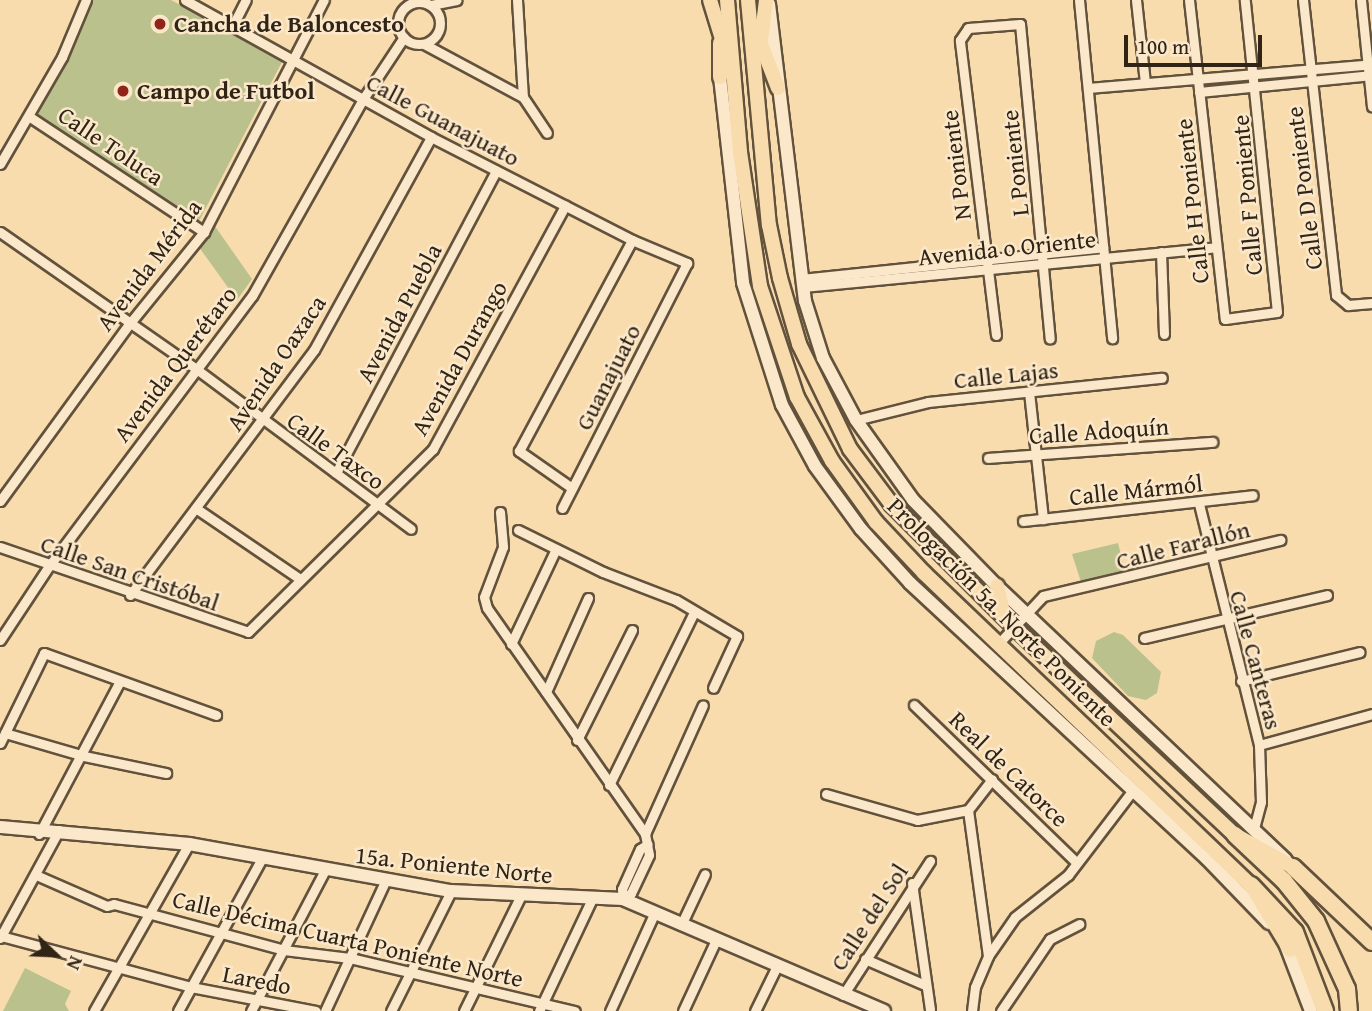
<!DOCTYPE html>
<meta charset="utf-8">
<style>
body{margin:0}
#map{position:relative;width:1372px;height:1011px;overflow:hidden;background:#f9dcae;font-family:"Gentium Book Plus",serif}
div>[style]{position:absolute}
[style*='--x']{left:calc(var(--x)*1px);top:calc(var(--y)*1px);width:calc(var(--w)*1px);rotate:calc(var(--a)*1deg)}
.green>*{inset:0;background:#bac18d}
.roads{filter:drop-shadow(2px 0 #62523c) drop-shadow(-2px 0 #62523c) drop-shadow(0 2px #62523c) drop-shadow(0 -2px #62523c)}
.minor>*{height:9px;margin:-4.5px;padding:0 4.5px;transform-origin:4.5px;border-radius:4.5px;background:#fbe8ca}
.minor>.ring{margin:-4.5px;padding:0;box-sizing:content-box;background:none;border:9px solid #fbe8ca;border-radius:50%}
.tertiary>*{height:12px;margin:-6px;padding:0 6px;transform-origin:6px;border-radius:6px;background:#fbe8ca}
.primary>*{height:14px;margin:-7px;padding:0 7px;transform-origin:7px;border-radius:7px;background:#f9dcae}
.trunk>*{height:16px;margin:-8px;padding:0 8px;transform-origin:8px;border-radius:8px;background:#f9dcae}
.dots>*{width:19px;height:19px;translate:-50% -50%;box-sizing:border-box;border:4px solid #fbe8ca;border-radius:50%}
span{translate:-50% -50%;white-space:nowrap;text-align:center;line-height:1.15;-webkit-text-stroke:5px #fbe8ca;paint-order:stroke}
.poi-label{font-size:24px;color:#302416;font-weight:700}
.left{translate:0 -50%;text-align:left}
.street-label{font-size:24px;color:#302416}
.north{position:absolute;left:21px;top:920px;width:70px;height:70px;-webkit-text-stroke:5px #fbe8ca;paint-order:stroke;rotate:113deg;font-size:19px;font-weight:700;line-height:28px;text-align:center;color:#302416}
.north::after{content:'';display:block;margin:auto;width:24px;height:32px;background:#302416;clip-path:polygon(50% 0,100% 100%,50% 72%,0 100%)}
.scale{position:absolute;left:1124px;top:35px;width:138px;height:32px;box-sizing:border-box;border:4px solid #302416;border-top:0;padding-left:9px;font-size:21px;line-height:24px;white-space:nowrap;color:#302416;-webkit-text-stroke:5px #fbe8ca;paint-order:stroke}
</style>
<div id="map">
<div class="green">
<div style="clip-path:polygon(93px 0,171px 0,283px 60px,198px 223px,33px 116px)"></div>
<div style="clip-path:polygon(212px 222px,252px 279px,237px 300px,196px 243px)"></div>
<div style="clip-path:polygon(1118px 543px,1125px 571px,1081px 582px,1072px 554px)"></div>
<div style="clip-path:polygon(1114px 632px,1123px 635px,1161px 672px,1157px 693px,1146px 700px,1128px 696px,1092px 658px,1096px 641px)"></div>
<div style="clip-path:polygon(25px 968px,71px 991px,65px 1004px,69px 1011px,3px 1011px)"></div>
</div>
<div class="roads">
<div class="minor">
<div style="--x:185;--y:0;--w:282;--a:29.1"></div>
<div style="--x:431;--y:137;--w:226;--a:27.1"></div>
<div style="--x:632;--y:240;--w:60;--a:22.7"></div>
<div style="--x:687;--y:263;--w:275;--a:117"></div>
<div style="--x:517;--y:0;--w:97;--a:86.5"></div>
<div style="--x:1079;--y:0;--w:340;--a:84.4"></div>
<div style="--x:1136;--y:0;--w:83;--a:83.8"></div>
<div style="--x:1189;--y:0;--w:321;--a:83.6"></div>
<div style="--x:1225;--y:319;--w:52;--a:-7.7"></div>
<div style="--x:1277;--y:312;--w:314;--a:-95.9"></div>
<div style="--x:1303;--y:0;--w:297;--a:83.6"></div>
<div style="--x:1336;--y:295;--w:16;--a:40"></div>
<div style="--x:1348;--y:305;--w:24;--a:-5"></div>
<div style="--x:1361;--y:0;--w:107;--a:84.1"></div>
<div class="ring" style="left:398px;top:2px;width:33px;height:33px"></div>
<div style="--x:431;--y:5;--w:26;--a:-11"></div>
<div style="--x:233;--y:25;--w:28;--a:-63"></div>
<div style="--x:424;--y:44;--w:112;--a:28.2"></div>
<div style="--x:523;--y:97;--w:43;--a:56.3"></div>
<div style="--x:1088;--y:88;--w:285;--a:-4.8"></div>
<div style="--x:1199;--y:92;--w:174;--a:-5.6"></div>
<div style="--x:30;--y:117;--w:209;--a:33.5"></div>
<div style="--x:0;--y:164;--w:124;--a:-59.9"></div>
<div style="--x:62;--y:57;--w:62;--a:-67.2"></div>
<div style="--x:0;--y:232;--w:238;--a:34.9"></div>
<div style="--x:195;--y:368;--w:269;--a:36.7"></div>
<div style="--x:1161;--y:252;--w:82;--a:87.9"></div>
<div style="--x:801;--y:279;--w:304;--a:-6"></div>
<div style="--x:803;--y:287;--w:415;--a:-5.5"></div>
<div style="--x:996;--y:335;--w:297;--a:-97"></div>
<div style="--x:960;--y:40;--w:14;--a:-56"></div>
<div style="--x:968;--y:28;--w:52;--a:-4.4"></div>
<div style="--x:1020;--y:24;--w:316;--a:84.6"></div>
<div style="--x:1029;--y:392;--w:128;--a:83.7"></div>
<div style="--x:856;--y:420;--w:74;--a:-14"></div>
<div style="--x:928;--y:402;--w:235;--a:-5.9"></div>
<div style="--x:988;--y:458;--w:225;--a:-4.1"></div>
<div style="--x:336;--y:473;--w:342;--a:-62.1"></div>
<div style="--x:572;--y:488;--w:65;--a:-145.1"></div>
<div style="--x:519;--y:451;--w:239;--a:-61.8"></div>
<div style="--x:0;--y:501;--w:220;--a:-53.9"></div>
<div style="--x:130;--y:323;--w:117;--a:-50.9"></div>
<div style="--x:204;--y:232;--w:261;--a:-62.7"></div>
<div style="--x:1199;--y:504;--w:248;--a:76"></div>
<div style="--x:1259;--y:745;--w:57;--a:88"></div>
<div style="--x:1261;--y:802;--w:27;--a:105"></div>
<div style="--x:197;--y:509;--w:125;--a:34.2"></div>
<div style="--x:500;--y:512;--w:35;--a:85"></div>
<div style="--x:503;--y:547;--w:53;--a:110.8"></div>
<div style="--x:484;--y:597;--w:11;--a:75"></div>
<div style="--x:487;--y:608;--w:276;--a:55"></div>
<div style="--x:645;--y:834;--w:21;--a:79"></div>
<div style="--x:649;--y:855;--w:42;--a:115.3"></div>
<div style="--x:631;--y:893;--w:10;--a:143"></div>
<div style="--x:1023;--y:521;--w:231;--a:-6.4"></div>
<div style="--x:518;--y:530;--w:95;--a:26.3"></div>
<div style="--x:603;--y:572;--w:78;--a:21"></div>
<div style="--x:676;--y:600;--w:71;--a:30.5"></div>
<div style="--x:737;--y:636;--w:57;--a:114.8"></div>
<div style="--x:0;--y:547;--w:262;--a:18.9"></div>
<div style="--x:248;--y:632;--w:260;--a:-44.7"></div>
<div style="--x:433;--y:449;--w:277;--a:-61.5"></div>
<div style="--x:130;--y:595;--w:306;--a:-53.1"></div>
<div style="--x:314;--y:350;--w:243;--a:-61.2"></div>
<div style="--x:1144;--y:638;--w:188;--a:-13.2"></div>
<div style="--x:0;--y:640;--w:89;--a:-56.5"></div>
<div style="--x:49;--y:566;--w:338;--a:-53.1"></div>
<div style="--x:252;--y:296;--w:226;--a:-60.6"></div>
<div style="--x:363;--y:99;--w:74;--a:-56.5"></div>
<div style="--x:511;--y:644;--w:105;--a:-64.7"></div>
<div style="--x:998;--y:644;--w:66;--a:-46.8"></div>
<div style="--x:1043;--y:596;--w:244;--a:-13.3"></div>
<div style="--x:1241;--y:681;--w:122;--a:-13.7"></div>
<div style="--x:546;--y:692;--w:103;--a:-65.9"></div>
<div style="--x:914;--y:705;--w:226;--a:44.1"></div>
<div style="--x:5;--y:733;--w:82;--a:16.2"></div>
<div style="--x:84;--y:756;--w:84;--a:11.7"></div>
<div style="--x:577;--y:740;--w:123;--a:-63.4"></div>
<div style="--x:0;--y:743;--w:100;--a:-63.9"></div>
<div style="--x:44;--y:653;--w:183;--a:19.8"></div>
<div style="--x:1259;--y:745;--w:117;--a:-15.3"></div>
<div style="--x:609;--y:785;--w:191;--a:-63.8"></div>
<div style="--x:826;--y:794;--w:95;--a:15.9"></div>
<div style="--x:917;--y:820;--w:52;--a:-11.1"></div>
<div style="--x:39;--y:834;--w:173;--a:-62.1"></div>
<div style="--x:645;--y:834;--w:141;--a:-65.8"></div>
<div style="--x:36;--y:875;--w:77;--a:23.6"></div>
<div style="--x:107;--y:906;--w:7;--a:-16"></div>
<div style="--x:114;--y:904;--w:176;--a:15.1"></div>
<div style="--x:284;--y:950;--w:66;--a:6.9"></div>
<div style="--x:350;--y:958;--w:231;--a:13.3"></div>
<div style="--x:912;--y:883;--w:128;--a:81.9"></div>
<div style="--x:623;--y:899;--w:10;--a:-96"></div>
<div style="--x:622;--y:889;--w:44;--a:-65.8"></div>
<div style="--x:640;--y:849;--w:9;--a:-32"></div>
<div style="--x:681;--y:925;--w:56;--a:-64.8"></div>
<div style="--x:1;--y:936;--w:197;--a:15"></div>
<div style="--x:191;--y:987;--w:127;--a:10.9"></div>
<div style="--x:0;--y:938;--w:123;--a:-61.4"></div>
<div style="--x:988;--y:956;--w:147;--a:-97.8"></div>
<div style="--x:968;--y:810;--w:39;--a:-52"></div>
<div style="--x:865;--y:959;--w:65;--a:23.4"></div>
<div style="--x:843;--y:995;--w:160;--a:-57"></div>
<div style="--x:94;--y:1011;--w:192;--a:-60.4"></div>
<div style="--x:178;--y:1011;--w:175;--a:-61.2"></div>
<div style="--x:251;--y:1011;--w:159;--a:-62.3"></div>
<div style="--x:325;--y:1011;--w:142;--a:-65.1"></div>
<div style="--x:391;--y:1011;--w:134;--a:-63.4"></div>
<div style="--x:464;--y:1011;--w:127;--a:-63.8"></div>
<div style="--x:539;--y:1011;--w:124;--a:-64.7"></div>
<div style="--x:610;--y:1011;--w:107;--a:-65.6"></div>
<div style="--x:683;--y:1011;--w:78;--a:-65.1"></div>
<div style="--x:755;--y:1011;--w:50;--a:-63.9"></div>
<div style="--x:972;--y:1011;--w:24;--a:-83"></div>
<div style="--x:975;--y:987;--w:34;--a:-67"></div>
<div style="--x:988;--y:956;--w:47;--a:-55.3"></div>
<div style="--x:1015;--y:917;--w:68;--a:-38.4"></div>
<div style="--x:1068;--y:875;--w:107;--a:-52.6"></div>
<div style="--x:1001;--y:1011;--w:87;--a:-55.8"></div>
<div style="--x:1050;--y:939;--w:33;--a:-27"></div>
</div>
<div class="tertiary">
<div style="--x:769;--y:4;--w:299;--a:83.1"></div>
<div style="--x:805;--y:301;--w:60;--a:72.5"></div>
<div style="--x:823;--y:358;--w:70;--a:62"></div>
<div style="--x:856;--y:420;--w:98;--a:54.5"></div>
<div style="--x:913;--y:500;--w:120;--a:45.7"></div>
<div style="--x:997;--y:586;--w:398;--a:43.5"></div>
<div style="--x:719;--y:68;--w:216;--a:83.6"></div>
<div style="--x:743;--y:283;--w:128;--a:72.3"></div>
<div style="--x:782;--y:405;--w:69;--a:61.6"></div>
<div style="--x:815;--y:466;--w:78;--a:53.9"></div>
<div style="--x:861;--y:529;--w:73;--a:47.8"></div>
<div style="--x:910;--y:583;--w:405;--a:42.9"></div>
<div style="--x:1207;--y:859;--w:89;--a:45.9"></div>
<div style="--x:0;--y:827;--w:190;--a:5.1"></div>
<div style="--x:189;--y:844;--w:266;--a:10.2"></div>
<div style="--x:451;--y:891;--w:172;--a:2.7"></div>
<div style="--x:623;--y:899;--w:284;--a:23.2"></div>
<div style="--x:1285;--y:943;--w:73;--a:69.1"></div>
</div>
<div class="primary">
<div style="--x:710;--y:0;--w:54;--a:72.9"></div>
<div style="--x:727;--y:0;--w:153;--a:85.1"></div>
<div style="--x:740;--y:152;--w:135;--a:81.5"></div>
<div style="--x:760;--y:286;--w:117;--a:71.6"></div>
<div style="--x:797;--y:397;--w:73;--a:61.3"></div>
<div style="--x:832;--y:461;--w:75;--a:54.2"></div>
<div style="--x:876;--y:522;--w:70;--a:46.7"></div>
<div style="--x:924;--y:573;--w:452;--a:43.7"></div>
<div style="--x:1251;--y:885;--w:76;--a:59"></div>
<div style="--x:748;--y:0;--w:226;--a:84.7"></div>
<div style="--x:769;--y:225;--w:54;--a:78.3"></div>
<div style="--x:780;--y:278;--w:69;--a:73.9"></div>
<div style="--x:799;--y:344;--w:117;--a:64.1"></div>
<div style="--x:850;--y:449;--w:70;--a:53.1"></div>
<div style="--x:892;--y:505;--w:173;--a:45"></div>
<div style="--x:1014;--y:627;--w:303;--a:43.3"></div>
<div style="--x:1235;--y:835;--w:66;--a:28.9"></div>
<div style="--x:756;--y:31;--w:61;--a:68.9"></div>
<div style="--x:761;--y:41;--w:41;--a:-83"></div>
<div style="--x:720;--y:77;--w:34;--a:-90"></div>
<div style="--x:997;--y:586;--w:31;--a:77"></div>
</div>
<div class="trunk">
<div style="--x:1235;--y:835;--w:67;--a:43.2"></div>
<div style="--x:1284;--y:881;--w:51;--a:51.3"></div>
<div style="--x:1316;--y:921;--w:75;--a:65.5"></div>
<div style="--x:1347;--y:989;--w:22;--a:85"></div>
<div style="--x:1293;--y:867;--w:109;--a:43.5"></div>
<div style="--x:1251;--y:885;--w:64;--a:46.9"></div>
<div style="--x:1295;--y:932;--w:85;--a:69.2"></div>
</div>
</div>
<div class="dots">
<div style="left:160px;top:24px;background:#8f2418"></div>
<div style="left:123px;top:91px;background:#8f2418"></div>
</div>
<div class="poi-label">
<span class="left" style="left:174px;top:24px">Cancha de Baloncesto</span>
<span class="left" style="left:137px;top:91px">Campo de Futbol</span>
</div>
<div class="street-label">
<span style="left:443px;top:120px;rotate:28deg">Calle Guanajuato</span>
<span style="left:111px;top:146px;rotate:34deg">Calle Toluca</span>
<span style="left:1015px;top:163px;rotate:-96deg">L Poniente</span>
<span style="left:956px;top:165px;rotate:-97deg">N Poniente</span>
<span style="left:1304px;top:188px;rotate:-97deg">Calle D Poniente</span>
<span style="left:1247px;top:195px;rotate:-95deg">Calle F Poniente</span>
<span style="left:1192px;top:201px;rotate:-96deg">Calle H Poniente</span>
<span style="left:1007px;top:248px;rotate:-6deg">Avenida o Oriente</span>
<span style="left:149px;top:265px;rotate:-53deg">Avenida Mérida</span>
<span style="left:399px;top:313px;rotate:-62deg">Avenida Puebla</span>
<span style="left:459px;top:358px;rotate:-61deg">Avenida Durango</span>
<span style="left:276px;top:363px;rotate:-56deg">Avenida Oaxaca</span>
<span style="left:175px;top:364px;rotate:-53deg">Avenida Querétaro</span>
<span style="left:1006px;top:375px;rotate:-6deg">Calle Lajas</span>
<span style="left:608px;top:377px;rotate:-63deg">Guanajuato</span>
<span style="left:1099px;top:431px;rotate:-4deg">Calle Adoquín</span>
<span style="left:336px;top:451px;rotate:36deg">Calle Taxco</span>
<span style="left:1136px;top:490px;rotate:-6deg">Calle Mármól</span>
<span style="left:1183px;top:545px;rotate:-14deg">Calle Farallón</span>
<span style="left:130px;top:573px;rotate:19deg">Calle San Cristóbal</span>
<span style="left:1002px;top:612px;rotate:45deg">Prologación 5a. Norte Poniente</span>
<span style="left:1256px;top:660px;rotate:75deg">Calle Canteras</span>
<span style="left:1009px;top:769px;rotate:44deg">Real de Catorce</span>
<span style="left:454px;top:865px;rotate:6deg">15a. Poniente Norte</span>
<span style="left:869px;top:917px;rotate:-57deg">Calle del Sol</span>
<span style="left:348px;top:939px;rotate:13deg">Calle Décima Cuarta Poniente Norte</span>
<span style="left:257px;top:980px;rotate:11deg">Laredo</span>
</div>
<div class="north">N</div>
<div class="scale">100 m</div>
</div>
